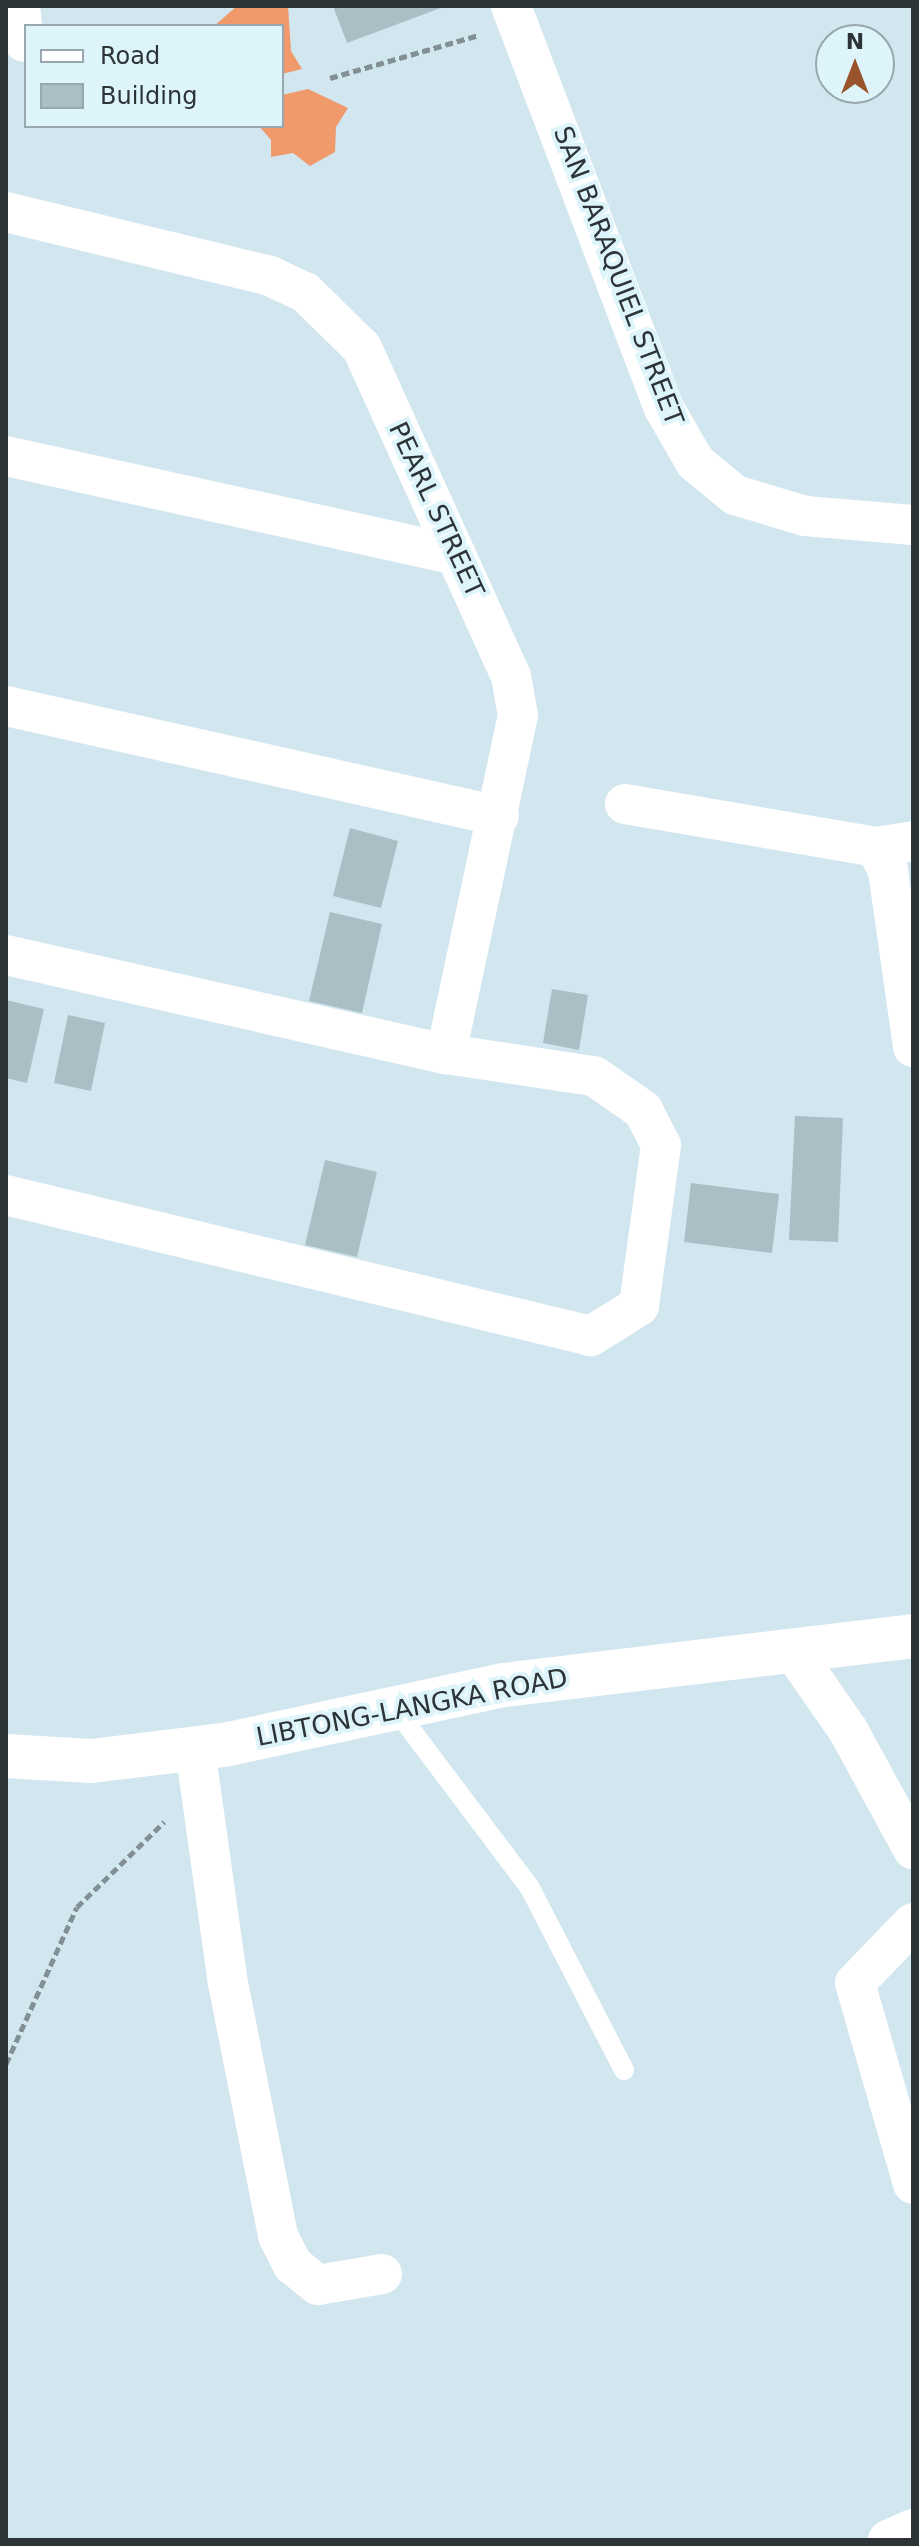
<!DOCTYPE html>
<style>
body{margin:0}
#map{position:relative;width:919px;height:2546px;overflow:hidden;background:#d1e6ee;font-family:"DejaVu Sans",sans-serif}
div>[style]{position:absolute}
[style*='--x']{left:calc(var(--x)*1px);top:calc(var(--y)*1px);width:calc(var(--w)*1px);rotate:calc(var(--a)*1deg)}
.water>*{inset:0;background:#f0996a}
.building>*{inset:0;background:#a9bec5}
.path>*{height:5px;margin-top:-2.5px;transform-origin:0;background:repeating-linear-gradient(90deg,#829096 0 8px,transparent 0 12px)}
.service>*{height:20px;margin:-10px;padding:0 10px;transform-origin:10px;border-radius:10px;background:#fff}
.minor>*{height:40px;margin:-20px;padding:0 20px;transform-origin:20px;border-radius:20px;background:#fff}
.secondary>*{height:44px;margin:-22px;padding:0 22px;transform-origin:22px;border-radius:22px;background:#fff}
span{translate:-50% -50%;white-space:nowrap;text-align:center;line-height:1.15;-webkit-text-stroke:8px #def4fb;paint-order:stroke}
.street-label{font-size:26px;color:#2c3437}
.frame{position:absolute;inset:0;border:8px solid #2c3437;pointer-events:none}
.legend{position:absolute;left:24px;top:24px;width:260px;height:104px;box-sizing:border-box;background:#def4fb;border:2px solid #97a7ad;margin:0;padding:10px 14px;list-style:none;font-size:24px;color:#2c3437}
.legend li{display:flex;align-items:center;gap:16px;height:40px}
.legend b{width:40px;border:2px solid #97a7ad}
.north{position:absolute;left:815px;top:24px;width:80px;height:80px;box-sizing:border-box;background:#def4fb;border:2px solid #97a7ad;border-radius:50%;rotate:0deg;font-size:22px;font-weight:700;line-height:32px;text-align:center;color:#2c3437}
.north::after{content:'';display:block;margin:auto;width:28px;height:36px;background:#9a542b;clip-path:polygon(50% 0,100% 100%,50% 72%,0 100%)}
</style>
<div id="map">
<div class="water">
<div style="clip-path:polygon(237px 6px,288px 6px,291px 51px,302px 69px,282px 74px,282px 26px,214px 26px)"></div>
<div style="clip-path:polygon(308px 89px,348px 108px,336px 127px,335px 152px,310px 166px,293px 153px,271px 157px,271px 140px,259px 126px,282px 126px,282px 95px)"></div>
</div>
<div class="building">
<div style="clip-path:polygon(333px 6px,446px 6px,347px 43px)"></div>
<div style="clip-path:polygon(350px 828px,398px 841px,381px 908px,333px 896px)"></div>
<div style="clip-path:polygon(330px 912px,382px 924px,362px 1013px,309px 1001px)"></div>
<div style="clip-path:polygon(552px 989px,588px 995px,579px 1050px,543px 1043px)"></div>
<div style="clip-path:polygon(6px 1000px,44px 1009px,27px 1083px,6px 1078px)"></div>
<div style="clip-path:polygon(68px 1015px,105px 1023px,91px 1091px,54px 1083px)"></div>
<div style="clip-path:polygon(795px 1116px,843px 1118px,838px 1242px,789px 1240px)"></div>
<div style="clip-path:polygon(325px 1160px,377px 1172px,357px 1257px,305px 1245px)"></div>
<div style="clip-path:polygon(691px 1183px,779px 1194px,772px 1253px,684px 1242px)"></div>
</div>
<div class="path">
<div style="--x:330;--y:78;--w:155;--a:-16.1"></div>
<div style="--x:6;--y:2064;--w:172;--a:-65.7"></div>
<div style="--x:77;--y:1907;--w:122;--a:-44.3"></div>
</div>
<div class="service">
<div style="--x:393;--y:1706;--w:228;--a:53"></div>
<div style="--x:530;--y:1888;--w:205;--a:62.7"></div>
</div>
<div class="minor">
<div style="--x:20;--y:6;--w:36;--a:84"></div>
<div style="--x:511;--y:6;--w:430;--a:69.2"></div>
<div style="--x:664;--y:408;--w:62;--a:60.1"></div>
<div style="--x:695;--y:462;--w:52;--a:39.5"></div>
<div style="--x:735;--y:495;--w:73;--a:16.7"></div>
<div style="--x:805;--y:516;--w:108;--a:4.8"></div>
<div style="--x:6;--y:212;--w:272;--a:13.6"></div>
<div style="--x:270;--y:276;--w:38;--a:25"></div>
<div style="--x:305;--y:292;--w:80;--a:44.5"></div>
<div style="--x:362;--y:348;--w:360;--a:65.6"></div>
<div style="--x:511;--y:676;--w:40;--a:80"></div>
<div style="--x:518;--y:715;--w:347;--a:102"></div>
<div style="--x:6;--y:456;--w:461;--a:12.4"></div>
<div style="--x:6;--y:706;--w:505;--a:12.58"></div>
<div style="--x:625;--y:804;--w:255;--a:9.7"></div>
<div style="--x:876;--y:847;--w:27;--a:63"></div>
<div style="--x:888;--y:871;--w:178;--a:81.9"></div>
<div style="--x:876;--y:847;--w:37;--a:-9"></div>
<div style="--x:6;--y:955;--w:451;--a:12.7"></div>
<div style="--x:446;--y:1054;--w:150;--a:8.5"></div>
<div style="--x:594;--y:1076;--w:60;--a:34.8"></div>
<div style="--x:643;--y:1110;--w:39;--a:63"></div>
<div style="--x:661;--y:1145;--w:162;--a:97.8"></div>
<div style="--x:639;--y:1306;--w:57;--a:148"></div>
<div style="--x:591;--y:1336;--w:602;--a:-166.45"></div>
<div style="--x:793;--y:1651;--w:96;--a:55.2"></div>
<div style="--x:848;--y:1730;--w:136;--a:61.4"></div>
<div style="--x:195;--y:1749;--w:236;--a:82"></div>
<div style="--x:228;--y:1983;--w:258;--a:78.8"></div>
<div style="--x:278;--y:2236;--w:33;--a:63"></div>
<div style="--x:293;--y:2265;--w:32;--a:39"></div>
<div style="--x:318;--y:2285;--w:65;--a:-9.8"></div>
<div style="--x:913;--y:1923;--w:83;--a:134"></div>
<div style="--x:855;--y:1983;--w:209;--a:73.9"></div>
<div style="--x:888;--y:2540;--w:27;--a:-24"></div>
</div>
<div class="secondary">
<div style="--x:6;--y:1756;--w:85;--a:3.4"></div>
<div style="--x:91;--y:1761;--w:134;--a:-6.9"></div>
<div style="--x:224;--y:1745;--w:286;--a:-12.1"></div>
<div style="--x:504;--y:1685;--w:412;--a:-6.8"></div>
</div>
<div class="street-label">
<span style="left:618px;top:276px;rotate:69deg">SAN BARAQUIEL STREET</span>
<span style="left:436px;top:510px;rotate:65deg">PEARL STREET</span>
<span style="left:412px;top:1708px;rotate:-11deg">LIBTONG-LANGKA ROAD</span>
</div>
<div class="frame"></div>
<ul class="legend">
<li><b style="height:10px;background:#fff"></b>Road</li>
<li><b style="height:22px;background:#a9bec5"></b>Building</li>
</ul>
<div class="north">N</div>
</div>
